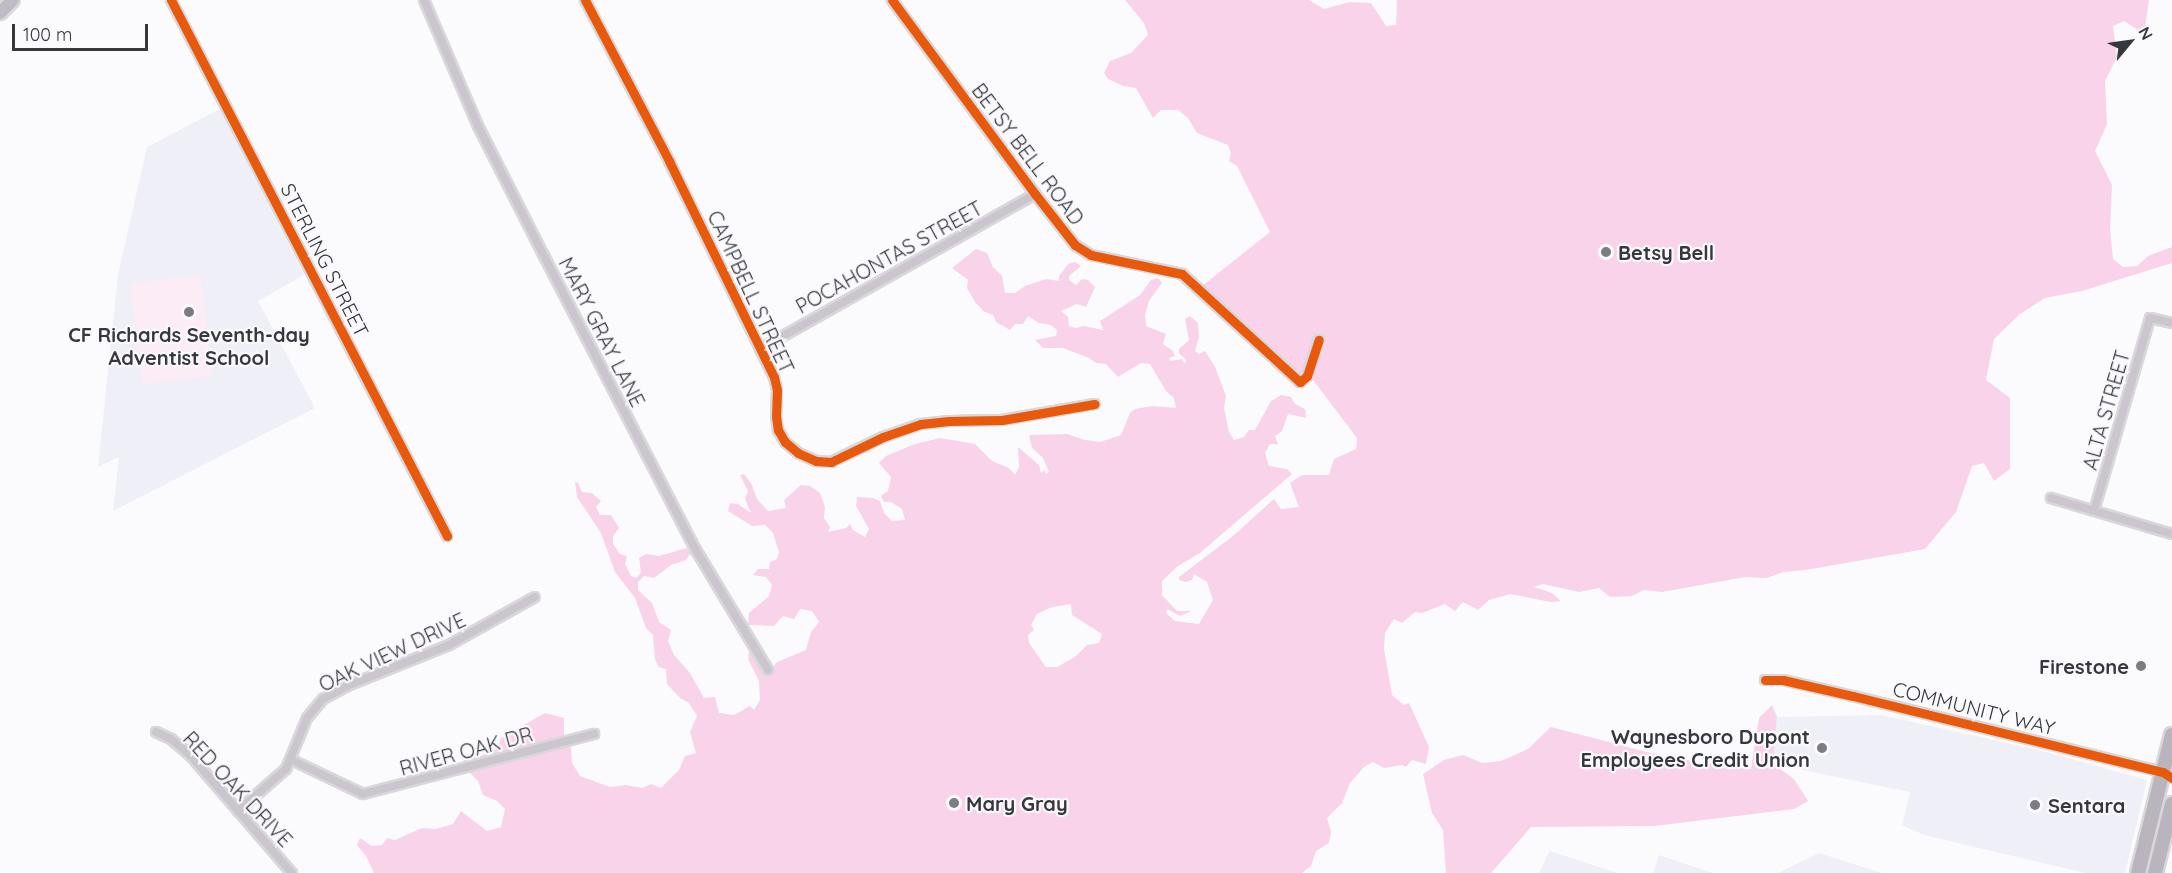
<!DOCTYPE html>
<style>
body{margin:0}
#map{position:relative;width:2172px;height:873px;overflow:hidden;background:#fbfbfd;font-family:Quicksand,sans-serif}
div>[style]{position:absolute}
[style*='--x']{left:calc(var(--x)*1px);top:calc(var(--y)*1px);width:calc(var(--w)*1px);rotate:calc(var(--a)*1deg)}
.built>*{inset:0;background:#efeff8}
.green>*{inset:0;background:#fcecf5}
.forest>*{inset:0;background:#f9d3ea}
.roads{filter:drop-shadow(2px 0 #d8d8db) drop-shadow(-2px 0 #d8d8db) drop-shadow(0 2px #d8d8db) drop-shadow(0 -2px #d8d8db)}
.street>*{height:8px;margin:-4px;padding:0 4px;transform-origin:4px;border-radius:4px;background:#cbc5ce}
.secondary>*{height:12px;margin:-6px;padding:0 6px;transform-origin:6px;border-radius:6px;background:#c1bbc5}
.primary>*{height:14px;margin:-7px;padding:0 7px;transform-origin:7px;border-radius:7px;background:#bab4be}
.cycleway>*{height:9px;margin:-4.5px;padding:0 4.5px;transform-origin:4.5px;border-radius:4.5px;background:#e8590c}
.dots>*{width:16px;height:16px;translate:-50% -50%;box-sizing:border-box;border:3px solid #fafafe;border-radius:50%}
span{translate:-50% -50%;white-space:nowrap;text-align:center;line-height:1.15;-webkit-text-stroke:4.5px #fafafe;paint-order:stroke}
.street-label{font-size:20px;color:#37373e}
.poi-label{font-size:20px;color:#37373e;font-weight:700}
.left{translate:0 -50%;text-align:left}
.right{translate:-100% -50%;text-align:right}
.north{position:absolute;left:2100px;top:12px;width:60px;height:60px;-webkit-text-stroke:4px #fafafe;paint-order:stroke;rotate:61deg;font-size:16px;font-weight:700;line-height:24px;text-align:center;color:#37373e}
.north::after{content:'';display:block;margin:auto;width:21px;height:27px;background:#37373e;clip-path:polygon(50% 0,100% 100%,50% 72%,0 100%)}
.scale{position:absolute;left:12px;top:24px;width:136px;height:27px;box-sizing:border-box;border:3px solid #37373e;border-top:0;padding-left:8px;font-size:18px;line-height:21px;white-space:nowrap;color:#37373e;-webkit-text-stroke:4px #fafafe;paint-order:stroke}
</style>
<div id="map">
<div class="built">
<div style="clip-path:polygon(220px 109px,304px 275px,258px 301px,315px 408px,113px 511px,119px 457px,98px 467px,118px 275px,147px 147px)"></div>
<div style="clip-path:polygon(1881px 715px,2043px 751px,2147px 780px,2125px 873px,2085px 873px,1924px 835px,1902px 825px,1910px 792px,1773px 764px,1777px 717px)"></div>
<div style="clip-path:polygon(1550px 851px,1618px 873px,1539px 873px)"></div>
<div style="clip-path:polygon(1819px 853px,1882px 873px,1778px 873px)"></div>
<div style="clip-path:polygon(1659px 855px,1713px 873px,1653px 873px)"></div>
</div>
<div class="green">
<div style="clip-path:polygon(200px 275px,213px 376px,143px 384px,130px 284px)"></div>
</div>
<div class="forest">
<div style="clip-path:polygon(evenodd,1125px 0,1309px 0,1324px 9px,1350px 2px,1371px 3px,1386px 26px,1396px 25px,1397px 0,2149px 0,2144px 34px,2124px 21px,2113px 26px,2117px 57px,2105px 81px,2107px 124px,2095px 151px,2112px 185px,2110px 228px,2113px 259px,2123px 267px,2137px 266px,2148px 256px,2172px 247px,2172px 263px,2082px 291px,2045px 298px,2020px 314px,1994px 339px,1986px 380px,2010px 398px,2010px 469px,1994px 481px,1984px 463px,1972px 466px,1956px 512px,1925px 549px,1806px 570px,1783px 572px,1767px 578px,1745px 577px,1662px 592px,1644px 590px,1632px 596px,1610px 597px,1599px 588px,1579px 592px,1543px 584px,1534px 587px,1552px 593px,1561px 601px,1551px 602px,1510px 594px,1489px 600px,1478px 610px,1463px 602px,1455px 611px,1445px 604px,1422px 613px,1415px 612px,1402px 623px,1394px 619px,1385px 633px,1384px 649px,1392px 695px,1404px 705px,1409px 703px,1429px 747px,1426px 764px,1412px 760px,1406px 767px,1402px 765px,1384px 768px,1373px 762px,1364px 767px,1350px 783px,1342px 803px,1327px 818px,1331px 832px,1329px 843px,1316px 851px,1311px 866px,1302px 873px,374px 873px,366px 856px,357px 845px,360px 838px,372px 846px,382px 845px,387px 838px,395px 840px,422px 828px,436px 829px,453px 824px,461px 811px,487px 831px,501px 827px,505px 809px,497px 801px,483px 795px,478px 781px,463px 766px,465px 754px,478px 757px,498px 748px,501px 738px,545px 713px,564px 718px,564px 736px,571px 748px,572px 763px,580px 776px,610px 787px,626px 785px,642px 788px,651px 784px,661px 788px,679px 770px,685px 756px,696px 753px,690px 732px,697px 716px,689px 703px,680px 698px,667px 684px,666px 669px,659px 667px,655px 660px,653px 635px,646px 628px,635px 598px,615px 572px,601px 533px,577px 497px,575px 482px,578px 483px,582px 492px,592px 493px,601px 501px,596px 507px,600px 515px,611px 515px,619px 528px,613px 536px,613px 544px,620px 554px,627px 556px,625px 564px,631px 576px,637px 578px,641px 572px,639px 558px,646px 554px,659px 556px,687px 548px,691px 553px,686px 560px,671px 565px,654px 578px,644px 576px,638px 582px,638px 590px,652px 603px,659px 622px,671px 630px,668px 641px,674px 655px,690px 673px,704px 698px,715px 697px,719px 713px,734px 715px,750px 706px,754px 710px,760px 700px,759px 681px,749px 661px,748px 653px,753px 652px,769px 672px,777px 662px,806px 650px,811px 632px,819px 622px,812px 611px,800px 609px,794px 619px,783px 616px,774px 626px,748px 625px,749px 613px,769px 596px,772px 585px,766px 577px,753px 575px,758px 569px,769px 569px,770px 562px,777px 559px,779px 552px,773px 533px,765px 525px,752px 526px,728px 511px,730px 503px,738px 504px,751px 513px,745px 499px,748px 491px,740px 475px,744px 474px,752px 485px,757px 499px,768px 511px,786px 508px,784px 500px,801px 485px,810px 486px,820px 493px,825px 507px,824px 518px,830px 527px,828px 532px,846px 528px,850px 524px,853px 530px,865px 537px,869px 529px,856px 506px,857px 497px,873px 498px,880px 501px,884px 513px,892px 521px,905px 520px,902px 509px,891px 502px,884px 502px,881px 496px,888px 491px,891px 477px,879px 463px,886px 456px,915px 444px,940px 438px,975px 444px,992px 461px,1009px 468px,1015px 475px,1019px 467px,1018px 447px,1039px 465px,1041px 473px,1044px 470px,1046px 474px,1049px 472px,1043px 458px,1032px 448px,1029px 435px,1067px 434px,1085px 440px,1100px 442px,1121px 435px,1130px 413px,1135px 409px,1152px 406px,1176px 408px,1174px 398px,1166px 391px,1150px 364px,1141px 363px,1118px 377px,1106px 364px,1096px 363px,1089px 358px,1063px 348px,1043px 348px,1035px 340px,1056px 336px,1057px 330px,1051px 325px,1039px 323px,1028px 316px,1023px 324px,1015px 324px,1010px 330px,996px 322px,993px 315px,983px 311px,975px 302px,967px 288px,968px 280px,952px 268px,976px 249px,987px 253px,993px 267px,1002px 276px,1005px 293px,1015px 293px,1025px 286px,1046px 279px,1059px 281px,1059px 276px,1068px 264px,1075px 262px,1081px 266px,1069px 276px,1069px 280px,1076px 285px,1082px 279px,1088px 280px,1095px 287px,1086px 307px,1077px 304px,1061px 311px,1068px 317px,1069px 326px,1076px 328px,1084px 326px,1103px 330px,1100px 321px,1140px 295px,1151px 280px,1158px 278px,1162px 283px,1149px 301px,1145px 315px,1146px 326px,1166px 334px,1163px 344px,1173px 351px,1175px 356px,1169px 358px,1170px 361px,1182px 359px,1185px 364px,1186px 360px,1179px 353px,1179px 349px,1189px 340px,1185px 319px,1190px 316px,1198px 323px,1199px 337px,1195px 351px,1199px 354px,1205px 351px,1215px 367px,1226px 396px,1224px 408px,1229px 432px,1234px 440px,1244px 437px,1249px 430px,1255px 430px,1271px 401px,1281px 395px,1291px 397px,1295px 404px,1305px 409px,1306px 418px,1288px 414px,1282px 431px,1275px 436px,1278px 444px,1270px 444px,1265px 453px,1269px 466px,1287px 469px,1292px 474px,1200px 553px,1178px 566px,1162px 581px,1162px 595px,1177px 611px,1192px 611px,1180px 616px,1167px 609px,1166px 613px,1175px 621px,1199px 624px,1213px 600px,1207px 582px,1194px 574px,1192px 580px,1186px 582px,1179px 580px,1179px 577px,1233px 536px,1274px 499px,1281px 509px,1299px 507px,1290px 483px,1302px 475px,1329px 475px,1334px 459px,1356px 449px,1357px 438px,1310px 376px,1299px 374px,1202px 286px,1270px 232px,1237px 166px,1229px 161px,1231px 153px,1228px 145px,1197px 133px,1188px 118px,1178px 110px,1161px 110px,1153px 118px,1136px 88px,1123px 86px,1108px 79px,1104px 73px,1110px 61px,1131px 53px,1148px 35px,1144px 23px,1125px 0,1071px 604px,1072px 615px,1102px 634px,1099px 643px,1087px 645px,1075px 657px,1057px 667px,1046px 667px,1029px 643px,1028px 635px,1034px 630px,1031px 625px,1037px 614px,1052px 607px,1071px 604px)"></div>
<div style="clip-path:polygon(1772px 705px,1777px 717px,1773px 764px,1794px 779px,1808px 801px,1794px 809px,1654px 826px,1531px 827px,1491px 873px,1446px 873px,1443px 830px,1432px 813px,1423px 774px,1444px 760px,1463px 755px,1482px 763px,1501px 761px,1528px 749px,1551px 727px,1666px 757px,1751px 769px,1759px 718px)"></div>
</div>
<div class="roads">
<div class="street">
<div style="--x:171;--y:0;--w:603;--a:62.75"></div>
<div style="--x:424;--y:0;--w:137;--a:66.8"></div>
<div style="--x:478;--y:126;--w:146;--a:63.1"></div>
<div style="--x:544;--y:256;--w:331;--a:62.7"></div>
<div style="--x:696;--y:550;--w:140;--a:59"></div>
<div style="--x:585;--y:0;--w:182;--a:62.4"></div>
<div style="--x:669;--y:161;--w:240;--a:64.1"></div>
<div style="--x:774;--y:377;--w:13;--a:77"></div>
<div style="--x:777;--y:390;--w:26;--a:92"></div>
<div style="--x:776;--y:416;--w:14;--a:82"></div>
<div style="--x:778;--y:430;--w:14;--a:60"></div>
<div style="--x:785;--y:442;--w:17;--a:40"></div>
<div style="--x:798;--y:453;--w:20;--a:24"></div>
<div style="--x:816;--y:461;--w:15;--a:4"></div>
<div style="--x:831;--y:462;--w:58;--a:-25.7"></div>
<div style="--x:883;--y:437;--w:40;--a:-18.9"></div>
<div style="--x:921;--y:424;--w:28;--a:-6"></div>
<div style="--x:949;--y:421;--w:53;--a:-1.1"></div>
<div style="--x:1002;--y:420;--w:94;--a:-9.8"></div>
<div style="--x:892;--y:0;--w:241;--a:53.6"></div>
<div style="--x:1035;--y:194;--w:65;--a:51.9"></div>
<div style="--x:1075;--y:245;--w:19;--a:32"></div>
<div style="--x:1091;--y:255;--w:93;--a:11.8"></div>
<div style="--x:1182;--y:274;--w:160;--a:42.5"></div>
<div style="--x:1300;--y:382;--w:9;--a:-41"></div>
<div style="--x:1307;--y:376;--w:38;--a:-72"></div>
<div style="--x:760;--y:349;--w:316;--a:-29.4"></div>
<div style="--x:2051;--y:498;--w:126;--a:16.6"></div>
<div style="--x:2094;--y:511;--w:201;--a:-73.8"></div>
<div style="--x:2150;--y:318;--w:23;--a:13"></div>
<div style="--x:1765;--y:680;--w:18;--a:0"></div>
<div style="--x:1783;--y:680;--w:72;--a:12.9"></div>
<div style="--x:1853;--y:696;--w:319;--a:13.8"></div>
<div style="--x:2163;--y:772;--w:11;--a:34"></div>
<div style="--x:156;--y:732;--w:17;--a:25"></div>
<div style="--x:171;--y:739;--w:25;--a:40"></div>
<div style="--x:190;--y:755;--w:156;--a:49.2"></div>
<div style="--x:292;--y:760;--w:79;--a:25.6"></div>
<div style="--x:363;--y:794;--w:239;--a:-14.6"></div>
<div style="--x:238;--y:811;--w:64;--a:-41.2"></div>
<div style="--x:286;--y:769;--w:55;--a:-67.6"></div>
<div style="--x:307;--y:718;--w:25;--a:-50"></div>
<div style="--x:323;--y:699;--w:27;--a:-28"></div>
<div style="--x:347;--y:686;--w:110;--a:-21.9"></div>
<div style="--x:449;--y:645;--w:98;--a:-29.2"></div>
</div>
<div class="secondary">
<div style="--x:0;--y:13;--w:18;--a:-45"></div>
</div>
<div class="primary">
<div style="--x:2138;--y:873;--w:142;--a:-76.2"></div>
<div style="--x:2155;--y:873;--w:71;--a:-76.2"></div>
</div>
</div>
<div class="cycleway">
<div style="--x:171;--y:0;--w:603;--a:62.75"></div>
<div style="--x:585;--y:0;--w:182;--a:62.4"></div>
<div style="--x:669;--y:161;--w:240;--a:64.1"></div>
<div style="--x:774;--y:377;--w:13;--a:77"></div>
<div style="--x:777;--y:390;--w:26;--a:92"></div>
<div style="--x:776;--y:416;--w:14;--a:82"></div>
<div style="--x:778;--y:430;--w:14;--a:60"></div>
<div style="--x:785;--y:442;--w:17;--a:40"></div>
<div style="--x:798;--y:453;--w:20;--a:24"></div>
<div style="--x:816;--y:461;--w:15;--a:4"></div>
<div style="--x:831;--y:462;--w:58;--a:-25.7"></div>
<div style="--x:883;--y:437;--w:40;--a:-18.9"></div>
<div style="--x:921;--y:424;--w:28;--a:-6"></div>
<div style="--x:949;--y:421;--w:53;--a:-1.1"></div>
<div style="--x:1002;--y:420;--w:94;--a:-9.8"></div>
<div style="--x:892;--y:0;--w:241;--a:53.6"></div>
<div style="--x:1035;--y:194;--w:65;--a:51.9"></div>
<div style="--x:1075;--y:245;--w:19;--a:32"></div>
<div style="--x:1091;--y:255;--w:93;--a:11.8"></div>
<div style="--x:1182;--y:274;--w:160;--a:42.5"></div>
<div style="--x:1300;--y:382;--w:9;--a:-41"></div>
<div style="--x:1307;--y:376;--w:38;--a:-72"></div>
<div style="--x:1765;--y:680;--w:18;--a:0"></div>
<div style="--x:1783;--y:680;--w:72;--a:12.9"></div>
<div style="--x:1853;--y:696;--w:319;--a:13.8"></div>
<div style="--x:2163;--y:772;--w:11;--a:34"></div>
</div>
<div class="dots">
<div style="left:1606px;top:252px;background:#7c7c81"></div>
<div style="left:189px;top:312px;background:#7c7c81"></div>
<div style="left:2141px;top:666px;background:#7c7c81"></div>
<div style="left:1822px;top:748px;background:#7c7c81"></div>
<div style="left:954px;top:803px;background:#7c7c81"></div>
<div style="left:2035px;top:805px;background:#7c7c81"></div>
</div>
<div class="street-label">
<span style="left:1028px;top:154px;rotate:53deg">BETSY BELL ROAD</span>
<span style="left:889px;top:257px;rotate:-29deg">POCAHONTAS STREET</span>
<span style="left:325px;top:260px;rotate:63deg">STERLING STREET</span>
<span style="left:751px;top:292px;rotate:65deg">CAMPBELL STREET</span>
<span style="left:602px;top:332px;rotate:63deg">MARY GRAY LANE</span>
<span style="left:2106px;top:410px;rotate:-74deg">ALTA STREET</span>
<span style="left:392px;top:652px;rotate:-25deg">OAK VIEW DRIVE</span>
<span style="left:1974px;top:708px;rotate:14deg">COMMUNITY WAY</span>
<span style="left:466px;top:751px;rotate:-15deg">RIVER OAK DR</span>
<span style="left:238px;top:789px;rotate:47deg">RED OAK DRIVE</span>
</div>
<div class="poi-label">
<span class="left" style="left:1618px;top:252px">Betsy Bell</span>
<span style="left:189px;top:346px">CF Richards Seventh-day<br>Adventist School</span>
<span class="right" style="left:2129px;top:666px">Firestone</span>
<span class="right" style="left:1810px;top:748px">Waynesboro Dupont<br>Employees Credit Union</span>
<span class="left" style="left:966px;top:803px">Mary Gray</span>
<span class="left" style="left:2048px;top:805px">Sentara</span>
</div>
<div class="north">N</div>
<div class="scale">100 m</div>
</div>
